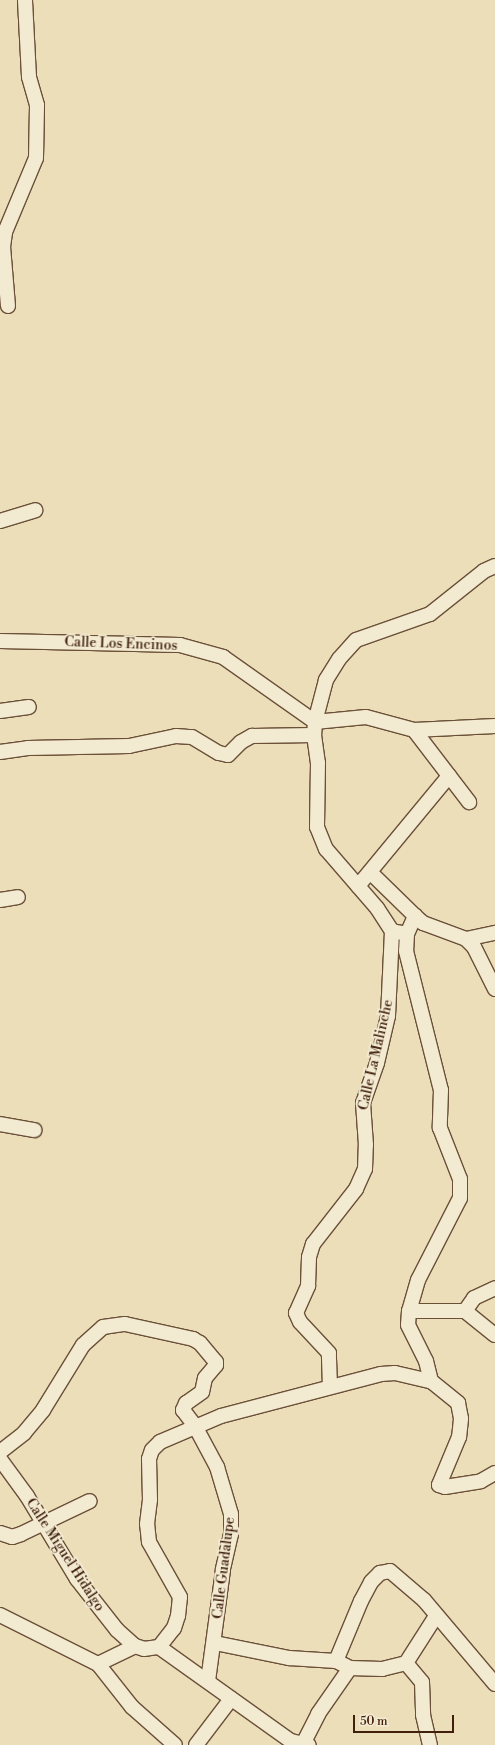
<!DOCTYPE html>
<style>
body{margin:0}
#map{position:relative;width:495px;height:1745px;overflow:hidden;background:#ecdeb9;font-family:"Libre Bodoni",serif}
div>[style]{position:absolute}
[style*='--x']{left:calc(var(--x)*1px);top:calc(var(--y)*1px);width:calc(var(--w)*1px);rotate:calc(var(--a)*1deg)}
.roads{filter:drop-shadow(1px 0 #6b5038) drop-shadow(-1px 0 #6b5038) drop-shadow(0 1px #6b5038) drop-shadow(0 -1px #6b5038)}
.minor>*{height:14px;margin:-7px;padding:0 7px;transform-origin:7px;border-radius:7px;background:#f3ead2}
span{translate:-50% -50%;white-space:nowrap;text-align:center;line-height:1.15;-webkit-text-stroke:3.5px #f3ead2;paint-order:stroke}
.street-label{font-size:14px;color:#40200d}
.scale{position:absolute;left:353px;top:1715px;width:101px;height:18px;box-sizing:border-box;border:2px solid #40200d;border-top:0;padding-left:5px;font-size:12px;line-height:14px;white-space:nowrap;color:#40200d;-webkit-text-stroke:3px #f3ead2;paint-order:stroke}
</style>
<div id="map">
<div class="roads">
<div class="minor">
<div style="--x:8;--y:306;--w:59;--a:-94.8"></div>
<div style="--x:3;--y:247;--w:15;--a:-82"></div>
<div style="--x:5;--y:232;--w:80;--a:-67.3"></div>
<div style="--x:36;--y:158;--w:53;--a:-88.9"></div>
<div style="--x:37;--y:105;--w:29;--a:-106"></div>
<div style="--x:29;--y:77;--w:77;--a:-93"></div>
<div style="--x:0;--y:521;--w:37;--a:-17"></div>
<div style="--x:495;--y:566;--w:12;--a:156"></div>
<div style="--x:484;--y:571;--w:69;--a:141.5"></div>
<div style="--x:430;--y:614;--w:78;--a:160.6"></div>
<div style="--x:356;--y:640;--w:25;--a:132"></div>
<div style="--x:339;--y:659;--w:25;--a:122"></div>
<div style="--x:326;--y:680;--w:43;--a:104.7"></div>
<div style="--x:315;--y:722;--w:13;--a:94"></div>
<div style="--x:314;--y:735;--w:28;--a:82"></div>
<div style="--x:318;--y:763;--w:64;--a:90.9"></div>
<div style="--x:317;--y:827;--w:24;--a:68"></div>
<div style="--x:326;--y:849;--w:78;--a:49.2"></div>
<div style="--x:377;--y:908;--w:27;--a:57"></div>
<div style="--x:392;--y:931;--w:15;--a:11"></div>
<div style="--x:407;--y:934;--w:20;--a:-66"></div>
<div style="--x:415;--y:916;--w:11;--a:41"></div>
<div style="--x:423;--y:923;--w:46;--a:20.4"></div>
<div style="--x:466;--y:939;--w:11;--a:45"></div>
<div style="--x:474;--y:947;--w:47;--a:63.4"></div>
<div style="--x:0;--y:641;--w:180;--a:1.3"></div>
<div style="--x:180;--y:645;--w:45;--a:15.6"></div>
<div style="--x:223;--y:657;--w:113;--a:35.2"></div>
<div style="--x:0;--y:711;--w:29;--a:-8"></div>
<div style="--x:315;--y:722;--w:51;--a:-5.6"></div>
<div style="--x:366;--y:717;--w:50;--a:15.2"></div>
<div style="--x:414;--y:730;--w:81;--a:-2.8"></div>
<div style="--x:414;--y:730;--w:91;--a:52.6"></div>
<div style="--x:0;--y:752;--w:28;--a:-8"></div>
<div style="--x:28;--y:748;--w:101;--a:-1.1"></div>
<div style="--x:129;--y:746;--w:48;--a:-12"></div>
<div style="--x:176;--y:736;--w:16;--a:4"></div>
<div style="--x:192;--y:737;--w:31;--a:31"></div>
<div style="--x:219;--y:753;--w:9;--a:13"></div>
<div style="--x:228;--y:755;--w:18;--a:-45"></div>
<div style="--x:241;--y:742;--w:13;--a:-29"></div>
<div style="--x:252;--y:736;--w:62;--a:-0.9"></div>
<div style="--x:371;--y:873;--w:62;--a:44.3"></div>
<div style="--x:358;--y:886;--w:143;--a:-50.4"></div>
<div style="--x:0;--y:900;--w:18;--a:-9"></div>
<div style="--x:407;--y:934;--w:17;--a:93"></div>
<div style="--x:406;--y:951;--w:143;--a:75.9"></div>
<div style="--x:441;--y:1090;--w:38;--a:92"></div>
<div style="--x:440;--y:1128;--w:55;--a:68.6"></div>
<div style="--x:460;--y:1179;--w:19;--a:90"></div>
<div style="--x:460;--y:1198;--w:92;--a:117.1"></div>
<div style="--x:418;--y:1280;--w:32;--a:106"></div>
<div style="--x:409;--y:1311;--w:14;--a:94"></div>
<div style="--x:408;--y:1325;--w:40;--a:63.4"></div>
<div style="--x:426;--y:1361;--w:21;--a:76"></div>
<div style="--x:431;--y:1381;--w:35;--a:39"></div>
<div style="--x:458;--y:1403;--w:16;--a:79"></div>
<div style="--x:461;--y:1419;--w:18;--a:96"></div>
<div style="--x:459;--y:1437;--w:52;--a:112.6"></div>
<div style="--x:439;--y:1485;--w:6;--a:18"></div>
<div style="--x:445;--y:1487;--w:36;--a:-9"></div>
<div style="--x:481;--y:1481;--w:16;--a:-30"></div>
<div style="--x:466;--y:939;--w:30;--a:-12"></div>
<div style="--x:0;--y:1124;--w:35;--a:10"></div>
<div style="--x:409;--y:1311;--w:56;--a:0"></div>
<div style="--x:465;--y:1311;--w:16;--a:-55"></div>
<div style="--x:474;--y:1298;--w:23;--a:-25"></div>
<div style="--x:465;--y:1311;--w:38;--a:39"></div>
<div style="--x:330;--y:1387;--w:34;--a:-92"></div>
<div style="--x:329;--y:1353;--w:42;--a:-133.1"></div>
<div style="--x:300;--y:1322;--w:10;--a:-114"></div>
<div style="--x:296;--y:1313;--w:30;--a:-66"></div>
<div style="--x:308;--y:1286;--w:29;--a:-88"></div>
<div style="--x:309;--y:1257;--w:14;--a:-73"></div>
<div style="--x:313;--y:1244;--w:70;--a:-52"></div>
<div style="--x:356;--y:1189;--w:22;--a:-66"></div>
<div style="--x:365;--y:1169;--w:24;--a:-88"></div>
<div style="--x:366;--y:1145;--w:42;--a:-94.1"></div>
<div style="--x:363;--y:1103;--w:42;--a:-70.7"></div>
<div style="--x:377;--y:1063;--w:48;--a:-76.8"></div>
<div style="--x:388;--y:1016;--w:85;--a:-87.3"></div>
<div style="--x:0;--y:1452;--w:31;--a:-38"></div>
<div style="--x:24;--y:1433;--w:30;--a:-50"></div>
<div style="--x:43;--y:1410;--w:76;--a:-58.4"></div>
<div style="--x:83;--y:1345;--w:27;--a:-42"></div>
<div style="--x:103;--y:1327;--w:22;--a:-8"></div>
<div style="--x:125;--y:1324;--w:70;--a:12.4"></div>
<div style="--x:193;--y:1339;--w:8;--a:30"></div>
<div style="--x:200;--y:1343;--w:25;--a:50"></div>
<div style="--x:216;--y:1362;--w:3;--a:90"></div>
<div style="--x:216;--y:1365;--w:17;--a:130"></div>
<div style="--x:205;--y:1378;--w:14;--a:102"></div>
<div style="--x:202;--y:1392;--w:19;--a:145"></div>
<div style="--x:186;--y:1403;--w:8;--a:113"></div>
<div style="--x:183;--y:1410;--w:20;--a:53"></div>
<div style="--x:195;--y:1426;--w:47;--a:61.8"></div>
<div style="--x:217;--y:1467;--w:49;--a:73.4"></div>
<div style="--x:231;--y:1514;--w:20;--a:90"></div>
<div style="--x:231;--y:1534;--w:37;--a:103"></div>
<div style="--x:223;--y:1570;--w:112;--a:97.7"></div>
<div style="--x:0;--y:1459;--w:46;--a:53.9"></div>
<div style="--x:27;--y:1496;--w:97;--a:58.9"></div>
<div style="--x:77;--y:1579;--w:65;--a:51.9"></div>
<div style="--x:117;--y:1630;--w:24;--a:42"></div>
<div style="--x:135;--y:1646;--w:9;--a:18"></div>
<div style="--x:144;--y:1649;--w:15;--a:-8"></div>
<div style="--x:159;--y:1647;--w:162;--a:35.5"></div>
<div style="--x:291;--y:1741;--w:18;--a:13"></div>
<div style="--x:0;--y:1533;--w:13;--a:18"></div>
<div style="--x:12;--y:1537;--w:9;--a:-18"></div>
<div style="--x:21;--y:1534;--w:76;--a:-25.6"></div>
<div style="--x:0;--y:1615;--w:110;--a:26.6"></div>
<div style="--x:98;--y:1664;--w:55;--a:51.7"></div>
<div style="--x:132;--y:1707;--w:57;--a:41.5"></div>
<div style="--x:215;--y:1643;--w:76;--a:11.5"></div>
<div style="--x:289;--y:1658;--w:47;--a:3.7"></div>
<div style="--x:159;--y:1647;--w:24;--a:-52"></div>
<div style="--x:174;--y:1628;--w:13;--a:-72"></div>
<div style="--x:178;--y:1616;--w:19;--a:-84"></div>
<div style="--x:180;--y:1597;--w:63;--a:-119.4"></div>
<div style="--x:149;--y:1542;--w:18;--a:-96"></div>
<div style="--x:147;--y:1524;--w:24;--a:-83"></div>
<div style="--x:150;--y:1500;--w:41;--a:-91.4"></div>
<div style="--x:149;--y:1459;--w:9;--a:-72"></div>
<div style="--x:152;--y:1450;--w:11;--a:-45"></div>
<div style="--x:160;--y:1442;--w:66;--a:-23.1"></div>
<div style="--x:221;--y:1416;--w:165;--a:-14.7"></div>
<div style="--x:381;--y:1374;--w:14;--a:-4"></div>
<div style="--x:395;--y:1373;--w:37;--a:13"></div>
<div style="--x:406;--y:1663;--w:25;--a:50"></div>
<div style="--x:422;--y:1682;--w:33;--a:88"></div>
<div style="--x:423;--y:1715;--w:31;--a:77"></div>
<div style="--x:98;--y:1664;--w:41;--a:-25.9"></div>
<div style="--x:350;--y:1668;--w:32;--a:2"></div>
<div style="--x:382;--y:1669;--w:25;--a:-14"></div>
<div style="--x:406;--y:1663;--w:56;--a:-57.4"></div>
<div style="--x:303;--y:1744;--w:34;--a:-63"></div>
<div style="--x:318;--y:1714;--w:56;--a:-55.2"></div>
<div style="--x:350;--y:1668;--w:16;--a:-153"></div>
<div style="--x:336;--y:1661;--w:65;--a:-67.4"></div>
<div style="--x:361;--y:1601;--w:21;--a:-62"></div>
<div style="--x:371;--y:1582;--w:13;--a:-45"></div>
<div style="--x:380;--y:1573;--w:10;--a:-11"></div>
<div style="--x:390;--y:1571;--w:45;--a:40.5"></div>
<div style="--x:424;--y:1600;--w:110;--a:49.8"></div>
<div style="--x:196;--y:1745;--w:58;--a:-52.7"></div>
</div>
</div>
<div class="street-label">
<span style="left:121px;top:644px;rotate:2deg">Calle Los Encinos</span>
<span style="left:376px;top:1055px;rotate:-77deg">Calle La Malinche</span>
<span style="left:65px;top:1555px;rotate:57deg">Calle Miguel Hidalgo</span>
<span style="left:224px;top:1568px;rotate:-83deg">Calle Guadalupe</span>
</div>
<div class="scale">50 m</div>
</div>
